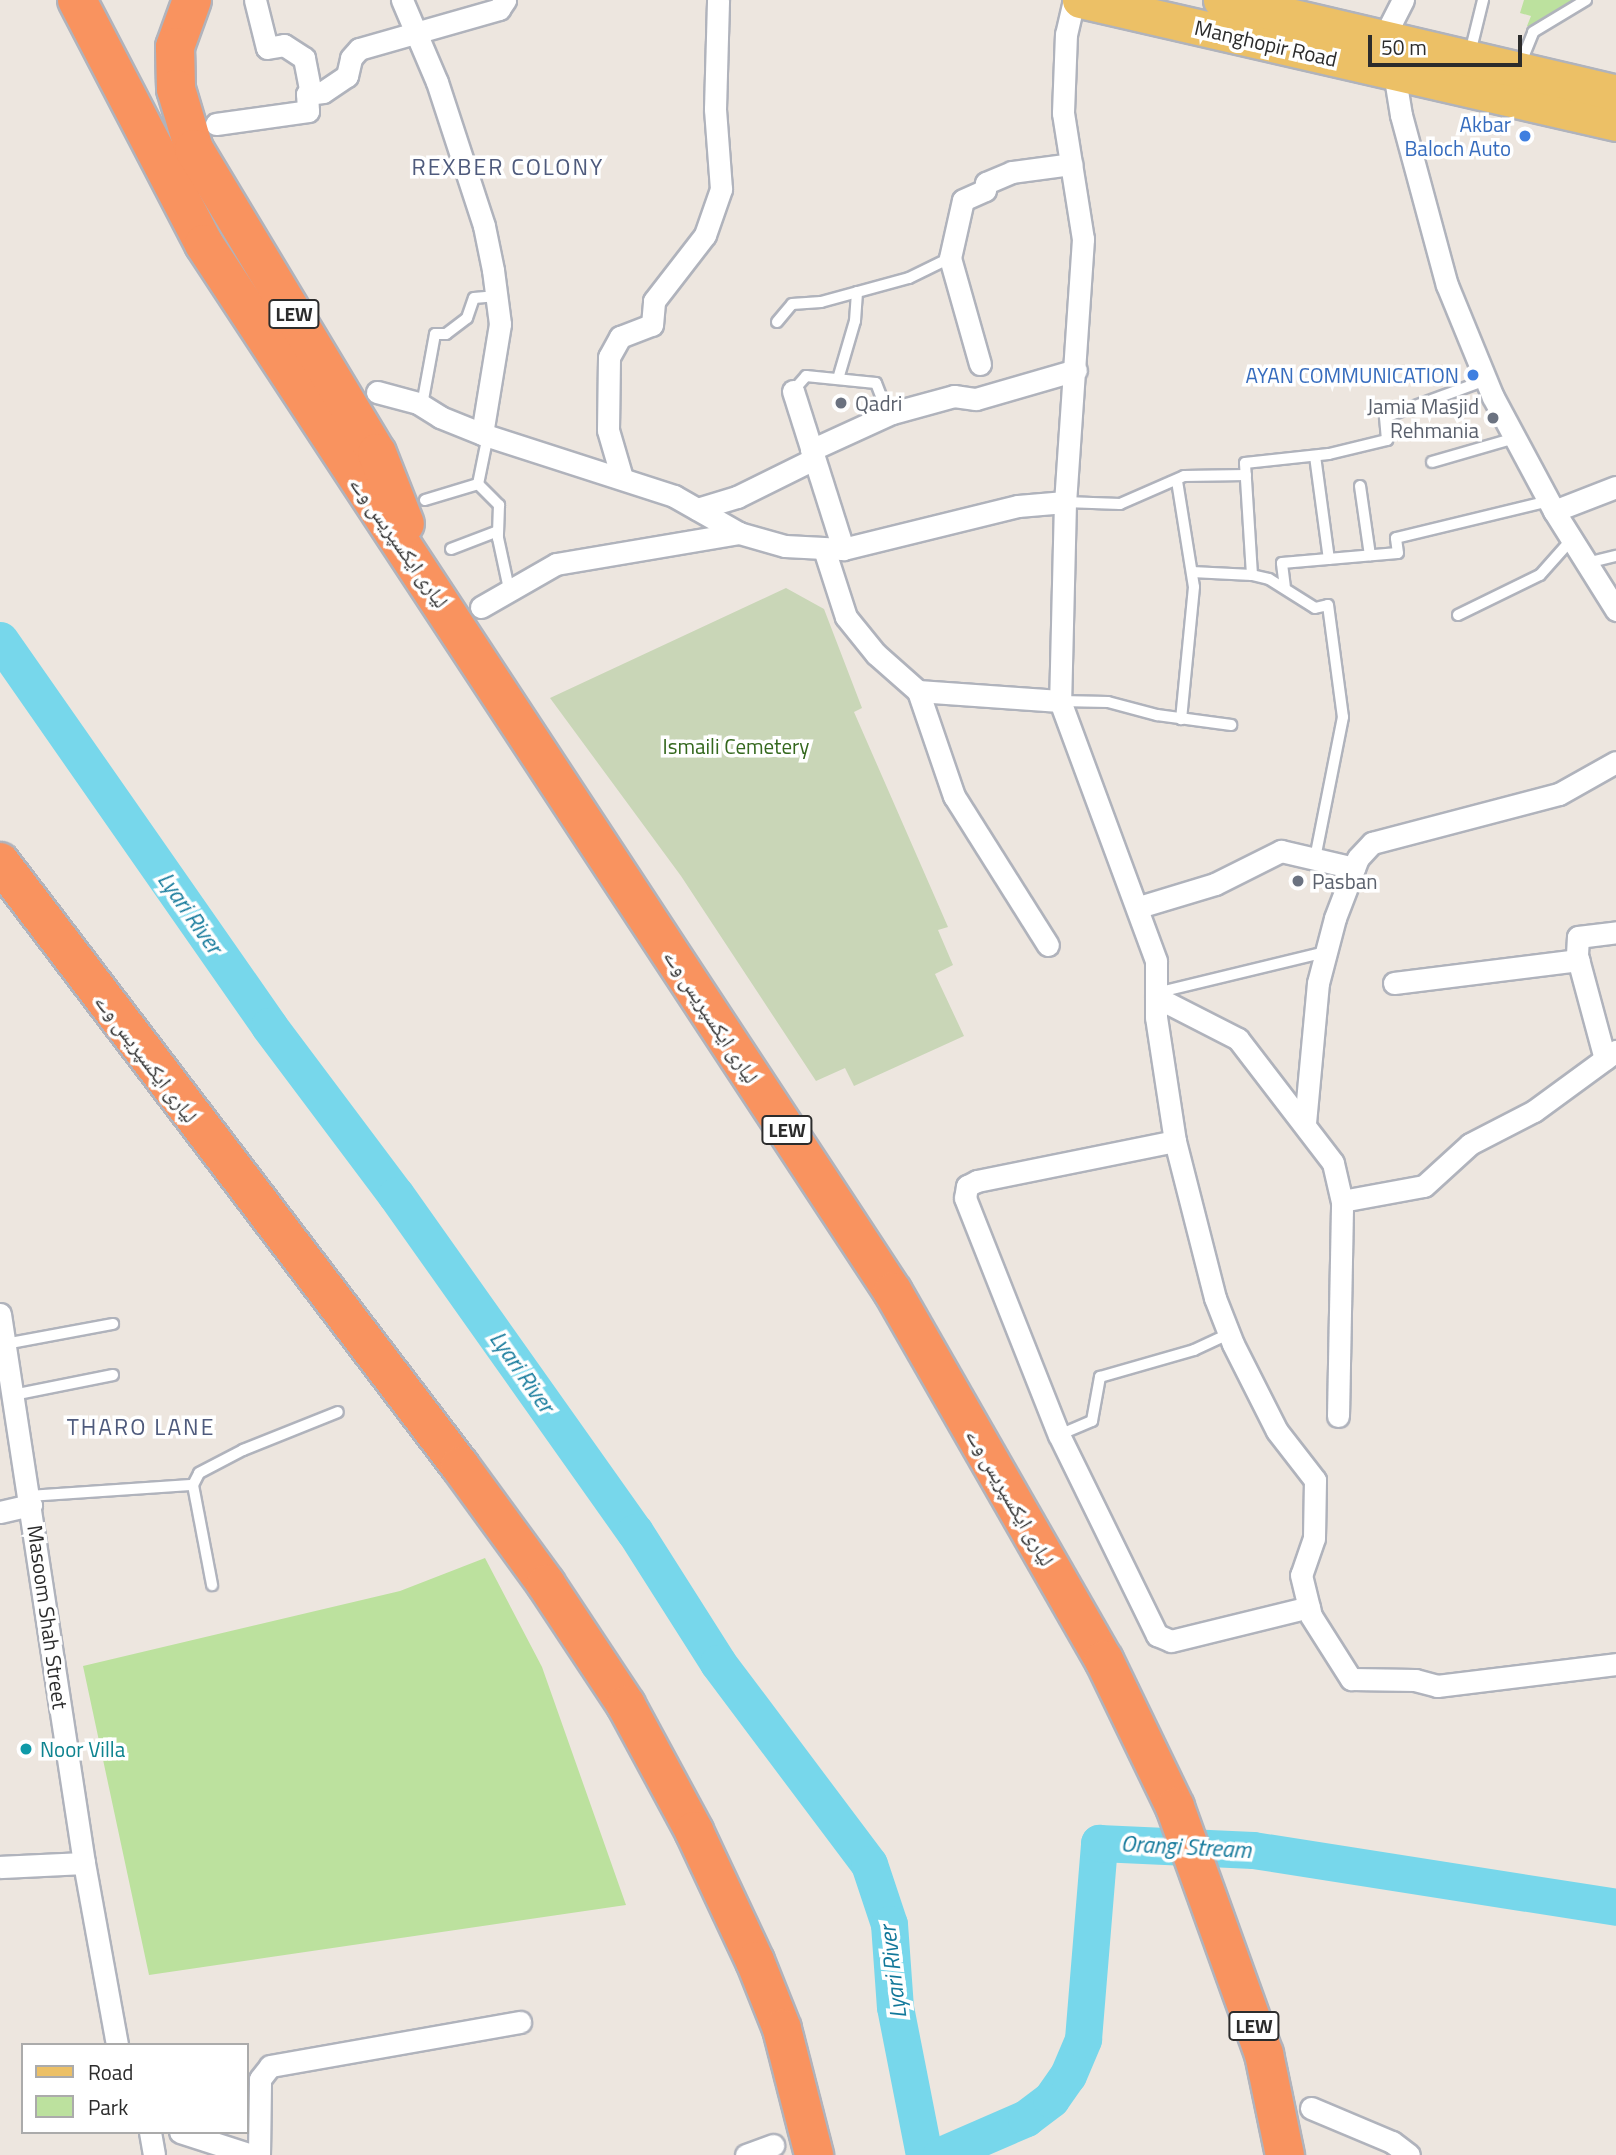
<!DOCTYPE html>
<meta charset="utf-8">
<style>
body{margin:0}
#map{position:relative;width:1616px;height:2155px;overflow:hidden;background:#ede6df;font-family:"Titillium Web","Noto Naskh Arabic",sans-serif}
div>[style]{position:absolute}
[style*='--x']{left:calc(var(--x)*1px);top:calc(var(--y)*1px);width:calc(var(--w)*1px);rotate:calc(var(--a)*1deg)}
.green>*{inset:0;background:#bce19e}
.cemetery>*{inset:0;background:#c9d6b7}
.river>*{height:37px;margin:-18.5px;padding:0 18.5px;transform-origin:18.5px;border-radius:18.5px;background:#77d7eb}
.roads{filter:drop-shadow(2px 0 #b0b3bc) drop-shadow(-2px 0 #b0b3bc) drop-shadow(0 2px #b0b3bc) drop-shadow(0 -2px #b0b3bc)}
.lane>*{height:10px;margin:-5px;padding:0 5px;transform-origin:5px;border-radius:5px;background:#fff}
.street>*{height:21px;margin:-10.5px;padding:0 10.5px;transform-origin:10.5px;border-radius:10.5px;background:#fff}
.primary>*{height:35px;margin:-17.5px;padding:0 17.5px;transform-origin:17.5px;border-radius:17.5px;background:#ecc066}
.highway>*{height:38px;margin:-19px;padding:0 19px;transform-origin:19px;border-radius:19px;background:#f9935f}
.dots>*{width:19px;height:19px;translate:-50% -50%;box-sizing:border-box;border:4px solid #fff;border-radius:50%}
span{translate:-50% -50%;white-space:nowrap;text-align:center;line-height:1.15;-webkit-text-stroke:7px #fff;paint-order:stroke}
.shield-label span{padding:2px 5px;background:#fff;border:2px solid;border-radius:5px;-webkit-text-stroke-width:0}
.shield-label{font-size:19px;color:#2c2c2c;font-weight:700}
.street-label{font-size:21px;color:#2c2c2c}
.shop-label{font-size:21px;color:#366cbe}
.right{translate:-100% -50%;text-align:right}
.worship-label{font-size:21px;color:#5b616d}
.left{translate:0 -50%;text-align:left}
.park-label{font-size:21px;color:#34681d}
.culture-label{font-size:21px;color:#0d838f}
.neighbourhood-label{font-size:23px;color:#4e5a7c;letter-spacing:2px}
.water-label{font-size:23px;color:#12789a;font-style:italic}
.legend{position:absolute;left:21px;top:2043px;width:228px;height:91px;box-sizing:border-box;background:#fff;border:2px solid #ababab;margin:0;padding:9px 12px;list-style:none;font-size:21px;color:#2c2c2c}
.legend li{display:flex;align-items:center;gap:14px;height:35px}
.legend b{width:35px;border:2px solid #ababab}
.scale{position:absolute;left:1368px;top:35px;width:154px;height:32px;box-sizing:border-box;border:4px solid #2c2c2c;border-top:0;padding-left:9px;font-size:21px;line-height:24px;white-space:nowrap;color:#2c2c2c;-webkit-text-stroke:5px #fff;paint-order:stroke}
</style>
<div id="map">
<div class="green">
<div style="clip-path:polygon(1524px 0,1586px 0,1538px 28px,1527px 26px,1531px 16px,1520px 13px)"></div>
<div style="clip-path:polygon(485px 1558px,542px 1667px,626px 1905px,149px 1975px,83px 1666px,400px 1591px)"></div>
</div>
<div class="cemetery">
<div style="clip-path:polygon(786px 588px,824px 609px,862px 708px,854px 712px,948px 927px,938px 930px,953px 965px,935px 974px,964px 1036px,854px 1086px,845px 1068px,816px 1081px,681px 876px,550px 698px)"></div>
</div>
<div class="river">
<div style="--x:0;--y:640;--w:470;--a:55.1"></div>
<div style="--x:269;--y:1026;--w:211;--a:53.1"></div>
<div style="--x:396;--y:1195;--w:413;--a:54.7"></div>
<div style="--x:635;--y:1532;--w:155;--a:57.6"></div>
<div style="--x:718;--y:1663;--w:251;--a:53.1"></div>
<div style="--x:869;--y:1864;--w:63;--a:71.6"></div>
<div style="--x:889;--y:1924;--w:83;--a:85.9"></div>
<div style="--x:895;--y:2007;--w:151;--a:78.9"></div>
<div style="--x:941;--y:2155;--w:93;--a:-23.5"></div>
<div style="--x:1026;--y:2118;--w:31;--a:-37"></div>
<div style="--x:1051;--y:2099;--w:29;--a:-55"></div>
<div style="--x:1068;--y:2075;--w:39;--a:-67"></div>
<div style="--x:1083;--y:2039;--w:197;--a:-85.3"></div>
<div style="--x:1099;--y:1843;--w:154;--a:2.6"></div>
<div style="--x:1253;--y:1850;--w:367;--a:8.9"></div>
</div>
<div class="roads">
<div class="lane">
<div style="--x:1470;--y:53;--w:55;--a:-76.2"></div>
<div style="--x:1520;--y:65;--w:35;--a:-68"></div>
<div style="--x:1533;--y:32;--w:62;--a:-31.1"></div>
<div style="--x:777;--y:322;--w:23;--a:-50"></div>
<div style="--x:792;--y:304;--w:29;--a:-4"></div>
<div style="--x:821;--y:302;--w:91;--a:-15.3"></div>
<div style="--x:909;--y:278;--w:46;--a:-26"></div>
<div style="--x:838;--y:379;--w:60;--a:-73.7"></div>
<div style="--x:855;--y:321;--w:29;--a:-86"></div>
<div style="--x:793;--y:391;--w:20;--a:-49"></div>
<div style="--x:806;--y:376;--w:70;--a:5.7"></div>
<div style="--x:876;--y:383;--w:34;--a:69"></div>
<div style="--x:422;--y:405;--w:72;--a:-79.6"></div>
<div style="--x:435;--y:334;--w:11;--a:0"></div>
<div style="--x:446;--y:334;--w:26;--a:-37"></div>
<div style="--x:467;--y:318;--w:21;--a:-71"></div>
<div style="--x:474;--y:298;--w:23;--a:-5"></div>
<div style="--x:488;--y:435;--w:50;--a:101.5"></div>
<div style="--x:478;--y:484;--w:30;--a:45"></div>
<div style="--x:499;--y:505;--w:33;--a:92"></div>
<div style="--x:498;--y:538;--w:52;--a:77.8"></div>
<div style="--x:1315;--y:456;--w:104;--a:82.3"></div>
<div style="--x:1432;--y:462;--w:86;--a:-16.1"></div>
<div style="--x:1177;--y:481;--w:107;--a:80.9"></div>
<div style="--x:1194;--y:587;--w:133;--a:95.6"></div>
<div style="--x:1360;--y:486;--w:70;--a:81.8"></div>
<div style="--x:425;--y:500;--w:55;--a:-16.8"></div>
<div style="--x:1065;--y:502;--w:55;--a:2.1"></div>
<div style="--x:1120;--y:504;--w:70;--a:-23.6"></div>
<div style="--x:1184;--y:476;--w:62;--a:-0.9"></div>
<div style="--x:451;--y:549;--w:50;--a:-21"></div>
<div style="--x:1587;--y:563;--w:30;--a:-14"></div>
<div style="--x:1192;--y:572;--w:60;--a:2.9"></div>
<div style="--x:1252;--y:575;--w:17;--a:13"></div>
<div style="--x:1269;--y:579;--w:54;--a:32.2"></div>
<div style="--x:1315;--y:608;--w:13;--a:-13"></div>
<div style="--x:1328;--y:605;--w:113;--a:82.4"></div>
<div style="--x:1343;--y:717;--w:145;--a:101.2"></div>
<div style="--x:1252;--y:575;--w:112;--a:-93.6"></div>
<div style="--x:1245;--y:463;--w:84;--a:-6.1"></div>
<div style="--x:1329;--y:454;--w:60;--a:-13.6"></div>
<div style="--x:1387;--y:440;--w:23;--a:-95"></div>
<div style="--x:1385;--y:417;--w:108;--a:-20.1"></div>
<div style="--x:1285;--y:588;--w:25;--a:-97"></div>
<div style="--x:1282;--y:563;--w:116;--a:-4.9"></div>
<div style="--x:1398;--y:553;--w:15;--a:-98"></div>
<div style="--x:1396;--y:538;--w:157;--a:-13.6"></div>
<div style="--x:1458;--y:615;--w:91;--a:-26"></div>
<div style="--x:1540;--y:575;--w:48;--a:-48.4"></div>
<div style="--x:1060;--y:701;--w:48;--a:1.2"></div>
<div style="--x:1108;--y:702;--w:51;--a:14.9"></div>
<div style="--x:1157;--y:715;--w:75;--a:7.7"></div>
<div style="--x:1156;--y:993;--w:175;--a:-13.6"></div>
<div style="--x:5;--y:1344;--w:110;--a:-10.5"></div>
<div style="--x:13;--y:1395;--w:102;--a:-11.3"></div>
<div style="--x:1059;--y:1435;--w:36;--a:-23"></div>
<div style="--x:1092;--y:1421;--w:45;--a:-79.7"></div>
<div style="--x:1100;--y:1377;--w:98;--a:-16"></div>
<div style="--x:1194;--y:1350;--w:38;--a:-25"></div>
<div style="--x:193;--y:1485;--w:13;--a:-63"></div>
<div style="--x:199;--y:1473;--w:50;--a:-27.6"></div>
<div style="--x:243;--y:1450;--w:102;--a:-21.8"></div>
<div style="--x:30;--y:1496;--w:163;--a:-3.9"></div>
<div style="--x:193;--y:1485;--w:102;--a:79.2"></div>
</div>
<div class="street">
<div style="--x:255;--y:0;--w:49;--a:76"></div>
<div style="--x:267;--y:48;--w:17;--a:-10"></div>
<div style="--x:284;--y:45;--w:24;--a:33"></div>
<div style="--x:304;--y:58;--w:37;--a:79"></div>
<div style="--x:402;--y:0;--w:89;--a:66.9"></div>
<div style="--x:437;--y:82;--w:151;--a:71.9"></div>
<div style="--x:484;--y:226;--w:45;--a:78.4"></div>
<div style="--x:493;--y:270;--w:54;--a:82.6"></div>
<div style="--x:500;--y:324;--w:111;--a:99.3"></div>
<div style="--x:1074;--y:0;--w:35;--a:103"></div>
<div style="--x:1066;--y:34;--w:79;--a:92.2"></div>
<div style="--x:1063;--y:113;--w:128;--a:81"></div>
<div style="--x:1083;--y:239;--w:264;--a:93.9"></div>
<div style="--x:1065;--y:502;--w:199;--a:91.4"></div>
<div style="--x:1060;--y:701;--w:277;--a:69.7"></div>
<div style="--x:1156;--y:961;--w:56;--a:90"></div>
<div style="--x:1156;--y:1017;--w:125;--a:81.3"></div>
<div style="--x:1175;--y:1141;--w:162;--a:75.7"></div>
<div style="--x:1215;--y:1298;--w:49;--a:68.6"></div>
<div style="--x:1233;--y:1344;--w:97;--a:63.2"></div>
<div style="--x:1277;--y:1431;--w:62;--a:52.2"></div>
<div style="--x:1315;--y:1480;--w:58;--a:91"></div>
<div style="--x:1314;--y:1538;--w:39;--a:109"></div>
<div style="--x:1301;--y:1575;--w:42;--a:76.3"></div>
<div style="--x:1311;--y:1616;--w:75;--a:57.6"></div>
<div style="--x:1351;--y:1679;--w:64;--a:0.9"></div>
<div style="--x:1415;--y:1680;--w:23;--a:15"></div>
<div style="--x:1437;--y:1686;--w:180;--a:-7"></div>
<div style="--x:1383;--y:39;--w:44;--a:-62.9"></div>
<div style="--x:1394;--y:72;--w:44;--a:80.8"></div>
<div style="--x:1401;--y:115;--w:176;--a:74.9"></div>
<div style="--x:1447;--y:285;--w:121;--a:67.7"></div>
<div style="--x:1493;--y:397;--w:129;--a:61.8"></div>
<div style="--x:1554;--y:511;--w:117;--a:57.9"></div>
<div style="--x:216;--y:124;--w:93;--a:-8"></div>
<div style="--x:308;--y:111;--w:17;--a:-93"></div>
<div style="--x:307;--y:94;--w:16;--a:-7"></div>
<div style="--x:323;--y:92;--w:29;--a:-34"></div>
<div style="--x:347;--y:76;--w:18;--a:-77"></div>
<div style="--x:351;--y:58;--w:12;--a:-48"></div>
<div style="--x:359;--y:49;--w:146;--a:-15.9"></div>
<div style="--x:499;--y:9;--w:11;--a:-56"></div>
<div style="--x:980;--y:364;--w:110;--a:-105.8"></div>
<div style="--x:950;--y:258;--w:59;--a:-77.4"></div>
<div style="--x:963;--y:200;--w:24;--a:-24"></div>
<div style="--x:985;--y:190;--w:7;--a:-82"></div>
<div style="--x:986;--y:183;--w:28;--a:-23"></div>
<div style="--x:1012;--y:172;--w:60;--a:-7.7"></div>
<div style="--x:793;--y:391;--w:166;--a:72.4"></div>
<div style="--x:377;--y:392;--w:42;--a:15"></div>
<div style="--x:418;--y:403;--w:26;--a:32"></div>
<div style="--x:440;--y:417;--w:45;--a:22"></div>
<div style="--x:482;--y:434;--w:202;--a:17.9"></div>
<div style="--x:674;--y:496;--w:75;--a:29.6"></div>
<div style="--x:739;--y:533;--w:48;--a:15.8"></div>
<div style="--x:785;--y:546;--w:58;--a:3"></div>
<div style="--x:843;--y:549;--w:180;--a:-13.8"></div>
<div style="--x:1018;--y:506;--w:47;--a:-4.9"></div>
<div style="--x:811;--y:450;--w:89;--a:-24.6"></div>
<div style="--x:892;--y:413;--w:64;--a:-15.3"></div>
<div style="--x:954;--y:396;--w:22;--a:8"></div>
<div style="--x:976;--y:399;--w:104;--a:-16.2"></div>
<div style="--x:622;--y:478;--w:50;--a:-106.3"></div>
<div style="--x:608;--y:430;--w:73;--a:-89.2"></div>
<div style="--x:609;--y:357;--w:23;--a:-61"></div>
<div style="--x:620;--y:337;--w:34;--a:-21"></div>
<div style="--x:652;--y:325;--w:24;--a:-85"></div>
<div style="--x:654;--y:301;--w:83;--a:-52.3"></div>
<div style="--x:705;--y:235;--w:49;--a:-70.8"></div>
<div style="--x:721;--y:189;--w:80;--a:-94.3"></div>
<div style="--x:715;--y:109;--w:109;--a:-88.4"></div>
<div style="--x:697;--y:509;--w:42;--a:-16.7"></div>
<div style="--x:737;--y:497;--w:86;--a:-26.3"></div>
<div style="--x:1554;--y:511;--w:66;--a:-21.2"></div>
<div style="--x:824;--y:549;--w:71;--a:72.1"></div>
<div style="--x:846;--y:617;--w:48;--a:51"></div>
<div style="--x:876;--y:654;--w:56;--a:41.4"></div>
<div style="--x:918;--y:691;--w:142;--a:4"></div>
<div style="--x:481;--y:607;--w:86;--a:-29.8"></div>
<div style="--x:556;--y:564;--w:186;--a:-9.6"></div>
<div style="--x:918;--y:691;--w:111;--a:71.1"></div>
<div style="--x:954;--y:796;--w:176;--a:57.8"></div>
<div style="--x:1139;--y:907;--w:79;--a:-16.8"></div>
<div style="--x:1215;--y:884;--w:74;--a:-26.6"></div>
<div style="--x:1281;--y:851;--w:75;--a:13.1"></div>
<div style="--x:1394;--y:983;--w:186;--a:-7.1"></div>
<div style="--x:1156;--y:997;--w:92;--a:27.1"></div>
<div style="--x:1238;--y:1039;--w:156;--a:52.5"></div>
<div style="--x:1333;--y:1163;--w:39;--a:77"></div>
<div style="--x:1342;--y:1201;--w:83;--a:-10.4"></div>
<div style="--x:1424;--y:1186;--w:62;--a:-42.4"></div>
<div style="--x:1470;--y:1144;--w:72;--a:-27.3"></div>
<div style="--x:1534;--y:1111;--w:102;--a:-36.2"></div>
<div style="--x:1605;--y:1059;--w:108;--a:-105.1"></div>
<div style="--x:1577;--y:955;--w:18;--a:-87"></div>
<div style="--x:1578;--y:937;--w:38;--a:-7"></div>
<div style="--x:1305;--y:1123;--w:141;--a:-84.7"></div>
<div style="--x:1318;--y:983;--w:67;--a:-75.3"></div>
<div style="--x:1335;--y:918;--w:64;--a:-69"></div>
<div style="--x:1358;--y:858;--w:21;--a:-47"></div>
<div style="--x:1372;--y:843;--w:193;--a:-14.7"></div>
<div style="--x:1559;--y:794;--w:65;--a:-29.3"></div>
<div style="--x:1175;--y:1141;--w:202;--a:168.6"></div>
<div style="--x:977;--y:1181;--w:11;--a:153"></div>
<div style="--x:967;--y:1186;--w:12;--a:99"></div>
<div style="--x:965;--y:1198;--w:255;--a:68.4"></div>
<div style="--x:1059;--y:1435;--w:223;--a:63.9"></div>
<div style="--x:1157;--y:1635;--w:15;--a:23"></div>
<div style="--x:1171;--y:1641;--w:142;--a:-13.8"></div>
<div style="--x:0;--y:1314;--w:555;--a:81.3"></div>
<div style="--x:84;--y:1863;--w:185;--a:79.7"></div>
<div style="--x:1338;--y:1416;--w:215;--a:-88.9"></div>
<div style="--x:0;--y:1512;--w:32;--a:-13"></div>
<div style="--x:0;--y:1867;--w:84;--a:-2.7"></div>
<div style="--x:1311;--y:2108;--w:88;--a:22.8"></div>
<div style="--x:1392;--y:2142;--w:21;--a:37"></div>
<div style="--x:150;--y:2132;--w:23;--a:80"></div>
<div style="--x:180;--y:2132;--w:75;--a:17.9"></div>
<div style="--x:259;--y:2155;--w:76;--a:-89.2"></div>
<div style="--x:260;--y:2079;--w:16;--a:-52"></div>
<div style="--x:270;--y:2066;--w:254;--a:-10"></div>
<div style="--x:746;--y:2155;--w:29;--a:-20"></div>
</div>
<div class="primary">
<div style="--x:1080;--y:0;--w:550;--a:12.92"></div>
<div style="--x:1221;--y:0;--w:406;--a:13.2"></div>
</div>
<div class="highway">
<div style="--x:77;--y:0;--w:275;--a:62.5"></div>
<div style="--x:204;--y:244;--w:1254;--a:56.68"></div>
<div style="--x:893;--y:1292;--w:424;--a:60.2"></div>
<div style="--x:1104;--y:1660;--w:163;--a:64.2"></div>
<div style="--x:1175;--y:1807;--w:263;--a:70.2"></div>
<div style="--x:1264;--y:2054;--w:103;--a:78.3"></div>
<div style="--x:192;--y:0;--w:50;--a:109.9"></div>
<div style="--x:175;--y:47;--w:42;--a:88.6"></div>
<div style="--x:176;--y:89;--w:63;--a:73.3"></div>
<div style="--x:194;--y:149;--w:355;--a:59"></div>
<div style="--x:377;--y:453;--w:76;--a:68.5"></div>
<div style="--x:0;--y:862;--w:759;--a:52.71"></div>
<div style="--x:460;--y:1466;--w:146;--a:53.9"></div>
<div style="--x:546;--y:1584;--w:145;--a:56.5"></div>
<div style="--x:626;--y:1705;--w:143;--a:61.6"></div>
<div style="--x:694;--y:1831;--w:144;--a:64.9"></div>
<div style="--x:755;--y:1961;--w:73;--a:68.3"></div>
<div style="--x:782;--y:2029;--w:130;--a:75.7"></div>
</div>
</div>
<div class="dots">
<div style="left:1525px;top:136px;background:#3f7fe0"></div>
<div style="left:1473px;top:375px;background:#3f7fe0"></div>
<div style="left:841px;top:403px;background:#6b7280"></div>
<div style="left:1493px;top:418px;background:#6b7280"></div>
<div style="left:1298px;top:881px;background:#6b7280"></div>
<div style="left:26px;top:1749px;background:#0f9aa8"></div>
</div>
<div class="shield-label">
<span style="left:294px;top:314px">LEW</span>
<span style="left:787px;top:1130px">LEW</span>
<span style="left:1254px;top:2026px">LEW</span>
</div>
<div class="street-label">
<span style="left:1266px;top:43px;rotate:13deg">Manghopir Road</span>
<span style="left:400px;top:542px;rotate:55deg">لیاری ایکسپریس وے</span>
<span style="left:712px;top:1016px;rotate:57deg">لیاری ایکسپریس وے</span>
<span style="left:147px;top:1058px;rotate:53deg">لیاری ایکسپریس وے</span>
<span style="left:1011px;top:1497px;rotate:60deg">لیاری ایکسپریس وے</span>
<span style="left:48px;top:1617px;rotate:82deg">Masoom Shah Street</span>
</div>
<div class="shop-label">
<span class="right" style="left:1511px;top:136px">Akbar<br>Baloch Auto</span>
<span class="right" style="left:1459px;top:375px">AYAN COMMUNICATION</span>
</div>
<div class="worship-label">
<span class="left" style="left:855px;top:403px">Qadri</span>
<span class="right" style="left:1479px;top:418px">Jamia Masjid<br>Rehmania</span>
<span class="left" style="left:1312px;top:881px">Pasban</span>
</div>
<div class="park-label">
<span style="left:736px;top:746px">Ismaili Cemetery</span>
</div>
<div class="culture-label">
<span class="left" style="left:40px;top:1749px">Noor Villa</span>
</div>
<div class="neighbourhood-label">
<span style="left:508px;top:167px">REXBER COLONY</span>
<span style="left:141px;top:1427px">THARO LANE</span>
</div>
<div class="water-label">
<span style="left:190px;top:913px;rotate:55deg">Lyari River</span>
<span style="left:522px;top:1372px;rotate:55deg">Lyari River</span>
<span style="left:1186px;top:1847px;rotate:3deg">Orangi Stream</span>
<span style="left:893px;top:1972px;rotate:-97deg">Lyari River</span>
</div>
<ul class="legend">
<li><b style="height:9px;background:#ecc066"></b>Road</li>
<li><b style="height:19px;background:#bce19e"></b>Park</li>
</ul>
<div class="scale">50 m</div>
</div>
